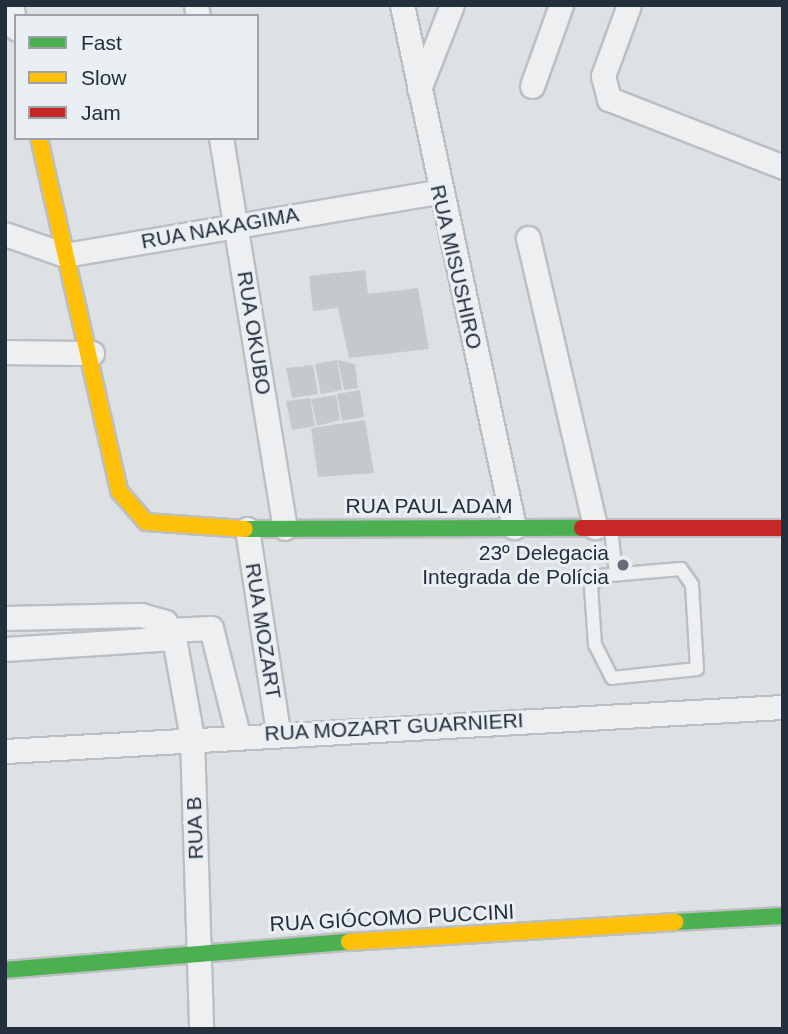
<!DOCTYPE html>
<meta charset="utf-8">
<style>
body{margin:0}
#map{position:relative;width:788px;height:1034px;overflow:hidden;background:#dee1e4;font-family:Arial,sans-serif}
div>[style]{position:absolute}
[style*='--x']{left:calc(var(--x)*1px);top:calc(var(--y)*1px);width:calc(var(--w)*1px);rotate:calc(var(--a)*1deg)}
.building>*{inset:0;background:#c6c9cc}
.roads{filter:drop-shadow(2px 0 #bcbfc2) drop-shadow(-2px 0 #bcbfc2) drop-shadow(0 2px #bcbfc2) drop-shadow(0 -2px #bcbfc2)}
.lane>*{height:12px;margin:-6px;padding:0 6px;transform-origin:6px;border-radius:6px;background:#edeff1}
.street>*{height:23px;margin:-11.5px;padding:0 11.5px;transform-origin:11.5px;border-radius:11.5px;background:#edeff1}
.fast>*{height:16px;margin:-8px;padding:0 8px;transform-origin:8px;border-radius:8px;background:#4caf50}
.slow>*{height:16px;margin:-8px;padding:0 8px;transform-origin:8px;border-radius:8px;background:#ffc107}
.jam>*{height:16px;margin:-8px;padding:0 8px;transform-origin:8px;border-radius:8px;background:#c62828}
.dots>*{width:19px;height:19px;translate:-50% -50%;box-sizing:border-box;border:4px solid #eaeff4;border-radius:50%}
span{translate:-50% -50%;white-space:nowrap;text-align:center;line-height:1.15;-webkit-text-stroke:6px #eaeff4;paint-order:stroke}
.street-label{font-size:21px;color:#242f3d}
.poi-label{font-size:21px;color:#242f3d}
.right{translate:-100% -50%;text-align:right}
.frame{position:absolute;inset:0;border:7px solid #242f3d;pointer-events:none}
.legend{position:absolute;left:14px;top:14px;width:245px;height:126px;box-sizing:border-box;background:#eaeff4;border:2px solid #9ba2ab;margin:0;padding:9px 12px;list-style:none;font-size:21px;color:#242f3d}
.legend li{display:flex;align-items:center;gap:14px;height:35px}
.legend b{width:35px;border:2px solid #9ba2ab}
</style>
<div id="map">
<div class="building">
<div style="clip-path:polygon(365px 270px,368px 294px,418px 288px,429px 349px,349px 358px,338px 308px,313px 311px,309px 276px)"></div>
<div style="clip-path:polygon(337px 360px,342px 390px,321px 394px,315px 364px)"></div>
<div style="clip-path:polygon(338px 360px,355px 364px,358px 388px,344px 390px)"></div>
<div style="clip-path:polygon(313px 365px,318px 394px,292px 398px,286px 368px)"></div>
<div style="clip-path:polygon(360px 390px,364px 417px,342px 421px,337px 394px)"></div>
<div style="clip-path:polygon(336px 395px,340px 420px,317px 426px,311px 399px)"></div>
<div style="clip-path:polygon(310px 398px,315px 426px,292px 430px,286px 401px)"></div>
<div style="clip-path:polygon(365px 420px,374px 473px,318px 477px,311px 428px)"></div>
</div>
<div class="roads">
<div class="lane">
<div style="--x:611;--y:529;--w:44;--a:83.5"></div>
<div style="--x:681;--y:569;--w:19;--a:55"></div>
<div style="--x:692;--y:585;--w:84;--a:86.6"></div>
<div style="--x:697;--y:669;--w:85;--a:174"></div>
<div style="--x:612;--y:678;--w:37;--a:-117"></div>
<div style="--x:595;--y:645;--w:59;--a:-93.9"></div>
<div style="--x:591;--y:586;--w:13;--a:-51"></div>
<div style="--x:599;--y:576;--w:82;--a:-4.9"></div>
</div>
<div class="street">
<div style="--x:11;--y:5;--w:24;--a:78"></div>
<div style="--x:196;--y:5;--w:11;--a:80"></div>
<div style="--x:402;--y:5;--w:534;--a:77.89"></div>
<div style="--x:629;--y:5;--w:76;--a:110.1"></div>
<div style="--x:603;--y:76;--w:24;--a:75"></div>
<div style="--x:609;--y:99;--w:187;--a:21.3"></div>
<div style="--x:532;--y:86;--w:86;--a:-70.3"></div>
<div style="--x:419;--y:89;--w:90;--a:-68.6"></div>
<div style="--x:221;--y:138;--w:395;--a:80.7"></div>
<div style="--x:5;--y:234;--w:64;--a:19.3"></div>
<div style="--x:65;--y:255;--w:378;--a:-9.6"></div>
<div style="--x:528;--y:238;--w:297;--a:76.9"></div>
<div style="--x:5;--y:352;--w:87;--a:0.7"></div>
<div style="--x:247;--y:529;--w:205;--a:81.3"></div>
<div style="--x:5;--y:618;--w:136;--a:-1.3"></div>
<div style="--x:141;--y:615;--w:25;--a:16"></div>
<div style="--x:165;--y:622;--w:18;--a:61"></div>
<div style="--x:174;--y:638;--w:102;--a:79.8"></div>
<div style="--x:192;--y:738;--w:291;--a:88.2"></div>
<div style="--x:169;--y:630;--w:42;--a:-2.7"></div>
<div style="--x:211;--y:628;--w:110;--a:75.8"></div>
<div style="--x:5;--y:649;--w:169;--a:-3.7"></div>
<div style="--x:5;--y:751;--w:779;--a:-3.24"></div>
</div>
<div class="fast">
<div style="--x:245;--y:529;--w:337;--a:-0.2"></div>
<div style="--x:675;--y:922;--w:108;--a:-3.2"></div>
<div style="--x:5;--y:970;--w:345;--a:-4.7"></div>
</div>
<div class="slow">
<div style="--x:39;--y:138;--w:362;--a:77.2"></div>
<div style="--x:119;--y:491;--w:41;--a:48.9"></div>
<div style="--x:146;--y:522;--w:99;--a:4"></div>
<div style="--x:349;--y:942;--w:327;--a:-3.5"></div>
</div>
<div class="jam">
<div style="--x:582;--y:528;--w:201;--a:0"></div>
</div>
</div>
<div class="dots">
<div style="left:623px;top:565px;background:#656d77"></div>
</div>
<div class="street-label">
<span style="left:220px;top:228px;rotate:-10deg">RUA NAKAGIMA</span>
<span style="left:456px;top:267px;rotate:77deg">RUA MISUSHIRO</span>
<span style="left:254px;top:333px;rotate:81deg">RUA OKUBO</span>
<span style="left:429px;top:506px">RUA PAUL ADAM</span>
<span style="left:263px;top:631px;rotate:81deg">RUA MOZART</span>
<span style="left:394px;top:727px;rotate:-3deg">RUA MOZART GUARNIERI</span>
<span style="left:195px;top:828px;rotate:-92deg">RUA B</span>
<span style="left:392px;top:918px;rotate:-3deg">RUA GIÓCOMO PUCCINI</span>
</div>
<div class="poi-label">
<span class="right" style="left:609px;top:565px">23º Delegacia<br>Integrada de Polícia</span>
</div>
<div class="frame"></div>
<ul class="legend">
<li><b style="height:9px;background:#4caf50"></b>Fast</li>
<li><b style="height:9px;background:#ffc107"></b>Slow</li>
<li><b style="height:9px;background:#c62828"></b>Jam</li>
</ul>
</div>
